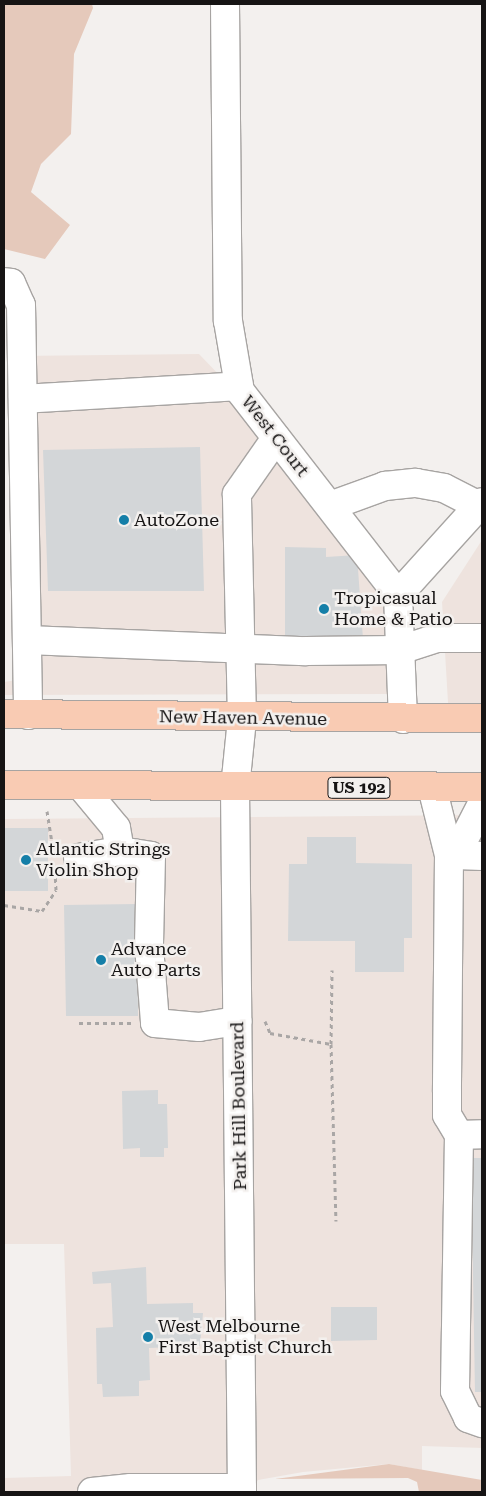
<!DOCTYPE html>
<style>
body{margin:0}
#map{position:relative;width:486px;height:1496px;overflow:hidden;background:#f3f0ee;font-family:"Roboto Serif",serif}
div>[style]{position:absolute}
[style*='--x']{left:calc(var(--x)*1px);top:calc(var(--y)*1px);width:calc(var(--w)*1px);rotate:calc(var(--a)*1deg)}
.built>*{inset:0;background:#eee3de}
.green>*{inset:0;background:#e5c9bb}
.building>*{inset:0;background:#d3d6d8}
.path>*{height:3px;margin-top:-1.5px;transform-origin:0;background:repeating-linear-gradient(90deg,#a9a6a5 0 4px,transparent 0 8px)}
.roads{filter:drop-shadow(1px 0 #a7a4a2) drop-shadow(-1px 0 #a7a4a2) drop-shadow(0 1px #a7a4a2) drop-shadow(0 -1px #a7a4a2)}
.minor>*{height:28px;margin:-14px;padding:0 14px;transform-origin:14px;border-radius:14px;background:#fff}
.major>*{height:28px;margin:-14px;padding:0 14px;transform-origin:14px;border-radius:14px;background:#f9cbb3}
.dots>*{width:14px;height:14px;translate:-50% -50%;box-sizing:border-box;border:2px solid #f3f0ee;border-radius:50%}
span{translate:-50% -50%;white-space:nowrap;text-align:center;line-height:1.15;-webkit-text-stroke:5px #f3f0ee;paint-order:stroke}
.shield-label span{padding:1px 4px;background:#f3f0ee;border:1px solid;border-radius:4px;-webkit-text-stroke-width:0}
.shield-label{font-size:16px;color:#161414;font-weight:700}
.street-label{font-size:18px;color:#161414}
.poi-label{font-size:18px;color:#161414}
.left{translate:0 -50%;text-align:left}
.frame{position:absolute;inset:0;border:5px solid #161414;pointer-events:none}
</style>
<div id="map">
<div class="built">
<div style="clip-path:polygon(199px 354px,226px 382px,386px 600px,389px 694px,4px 695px,4px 682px,17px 680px,16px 356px)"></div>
<div style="clip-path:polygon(482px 540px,482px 718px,449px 719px,442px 602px)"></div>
<div style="clip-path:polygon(482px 815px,482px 1448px,422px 1446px,422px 1470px,389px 1464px,303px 1472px,258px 1480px,250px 1492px,4px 1492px,4px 1478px,71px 1476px,64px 1244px,4px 1244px,4px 819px)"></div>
</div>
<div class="green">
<div style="clip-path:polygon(4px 4px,92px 4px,93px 8px,74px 54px,71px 134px,41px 164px,31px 192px,70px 225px,45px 259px,4px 249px)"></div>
<div style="clip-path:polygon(389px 1464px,482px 1480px,482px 1492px,419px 1492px,417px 1482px,408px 1478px,275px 1479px)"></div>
</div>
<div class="building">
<div style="clip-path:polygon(200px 447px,204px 591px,48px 591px,43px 450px)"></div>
<div style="clip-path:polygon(285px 547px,326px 548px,326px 557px,357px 555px,363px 639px,285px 640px)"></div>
<div style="clip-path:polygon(4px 828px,48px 828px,48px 891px,4px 891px)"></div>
<div style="clip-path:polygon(307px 837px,356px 837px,356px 863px,412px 864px,412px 938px,404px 938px,404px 972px,355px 972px,355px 941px,288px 941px,289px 864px,307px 864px)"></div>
<div style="clip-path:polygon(137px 904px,138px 1016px,66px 1016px,64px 905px)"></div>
<div style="clip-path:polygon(158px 1090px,158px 1104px,167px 1104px,168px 1148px,164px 1148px,164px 1157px,140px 1157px,140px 1148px,123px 1149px,122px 1091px)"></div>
<div style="clip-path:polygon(471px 1158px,482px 1158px,482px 1392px,475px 1392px)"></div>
<div style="clip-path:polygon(146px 1267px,147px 1304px,193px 1303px,193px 1313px,203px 1313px,200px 1346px,149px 1348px,150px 1380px,139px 1381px,139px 1396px,103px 1397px,102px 1384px,97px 1384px,96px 1328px,113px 1327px,111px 1283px,93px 1284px,92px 1272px)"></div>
<div style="clip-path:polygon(331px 1307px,377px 1307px,377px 1340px,331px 1341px)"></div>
</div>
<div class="path">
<div style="--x:47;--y:811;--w:38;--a:81"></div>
<div style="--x:4;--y:905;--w:38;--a:9"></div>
<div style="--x:42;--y:911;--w:25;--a:-56"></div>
<div style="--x:56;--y:890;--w:20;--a:-93"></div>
<div style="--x:265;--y:1021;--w:13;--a:67"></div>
<div style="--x:270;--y:1033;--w:62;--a:10.2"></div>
<div style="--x:331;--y:1044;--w:177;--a:88.4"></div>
<div style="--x:79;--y:1023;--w:52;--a:0"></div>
<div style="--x:331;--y:1044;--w:74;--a:-89.2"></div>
</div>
<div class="roads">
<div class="minor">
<div style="--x:225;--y:4;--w:317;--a:89.5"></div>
<div style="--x:228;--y:321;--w:71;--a:80.3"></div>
<div style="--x:240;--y:391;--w:258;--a:52.2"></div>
<div style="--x:398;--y:595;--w:124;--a:87.7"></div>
<div style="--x:4;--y:282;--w:7;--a:8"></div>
<div style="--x:11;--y:283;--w:24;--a:66"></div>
<div style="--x:21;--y:305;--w:410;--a:89"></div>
<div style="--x:23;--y:399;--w:216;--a:-3.4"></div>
<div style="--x:330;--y:506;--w:59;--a:-20"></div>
<div style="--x:385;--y:486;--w:31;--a:-6"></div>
<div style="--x:416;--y:483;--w:28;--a:10"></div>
<div style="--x:444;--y:488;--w:39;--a:27"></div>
<div style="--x:398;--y:595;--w:125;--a:-47.9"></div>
<div style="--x:27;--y:640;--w:279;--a:2.3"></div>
<div style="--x:306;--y:651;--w:94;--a:-0.6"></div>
<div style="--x:400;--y:650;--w:39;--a:-18"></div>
<div style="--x:437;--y:638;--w:45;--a:0"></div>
<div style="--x:82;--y:787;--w:53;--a:50.3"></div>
<div style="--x:116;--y:828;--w:23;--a:80"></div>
<div style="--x:432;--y:787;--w:70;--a:76"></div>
<div style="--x:449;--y:855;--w:18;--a:-43"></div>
<div style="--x:462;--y:843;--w:44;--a:-62.9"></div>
<div style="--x:482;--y:856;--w:33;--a:-178"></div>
<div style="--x:449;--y:855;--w:237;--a:90.5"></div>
<div style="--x:447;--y:1092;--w:23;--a:90"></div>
<div style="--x:447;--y:1115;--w:23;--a:59"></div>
<div style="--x:459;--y:1135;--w:23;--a:-2"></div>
<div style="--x:78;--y:858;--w:43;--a:-9.5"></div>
<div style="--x:120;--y:851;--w:31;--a:9"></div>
<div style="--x:151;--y:856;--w:90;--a:91.3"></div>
<div style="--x:149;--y:946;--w:77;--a:85.5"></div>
<div style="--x:155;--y:1023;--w:44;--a:5.2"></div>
<div style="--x:199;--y:1027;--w:39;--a:-9"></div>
<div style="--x:459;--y:1135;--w:256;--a:90.9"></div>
<div style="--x:455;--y:1391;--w:30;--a:64"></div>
<div style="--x:468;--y:1418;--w:15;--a:20"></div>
<div style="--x:92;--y:1492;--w:39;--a:-6"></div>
<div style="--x:131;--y:1488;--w:111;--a:0"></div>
<div style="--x:242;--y:1492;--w:704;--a:-90.57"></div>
<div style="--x:235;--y:788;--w:69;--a:-84.2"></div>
<div style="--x:242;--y:719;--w:225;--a:-91.3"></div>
<div style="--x:237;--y:494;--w:68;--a:-55.1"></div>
</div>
<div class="major">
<div style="--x:4;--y:714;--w:478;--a:0.5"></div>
<div style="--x:4;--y:785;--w:478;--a:0.2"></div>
</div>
</div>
<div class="dots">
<div style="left:124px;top:520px;background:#157fa8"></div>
<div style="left:324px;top:609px;background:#157fa8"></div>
<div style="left:26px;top:860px;background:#157fa8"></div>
<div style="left:101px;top:960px;background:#157fa8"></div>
<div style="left:148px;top:1337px;background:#157fa8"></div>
</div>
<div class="shield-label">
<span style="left:359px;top:788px">US 192</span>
</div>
<div class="street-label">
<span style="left:275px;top:436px;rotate:52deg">West Court</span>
<span style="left:243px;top:718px;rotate:1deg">New Haven Avenue</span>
<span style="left:239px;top:1106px;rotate:-91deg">Park Hill Boulevard</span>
</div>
<div class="poi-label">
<span class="left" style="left:134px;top:520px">AutoZone</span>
<span class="left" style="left:334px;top:609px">Tropicasual<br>Home &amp; Patio</span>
<span class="left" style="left:36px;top:860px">Atlantic Strings<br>Violin Shop</span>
<span class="left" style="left:111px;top:960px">Advance<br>Auto Parts</span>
<span class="left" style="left:158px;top:1337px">West Melbourne<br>First Baptist Church</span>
</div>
<div class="frame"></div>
</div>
